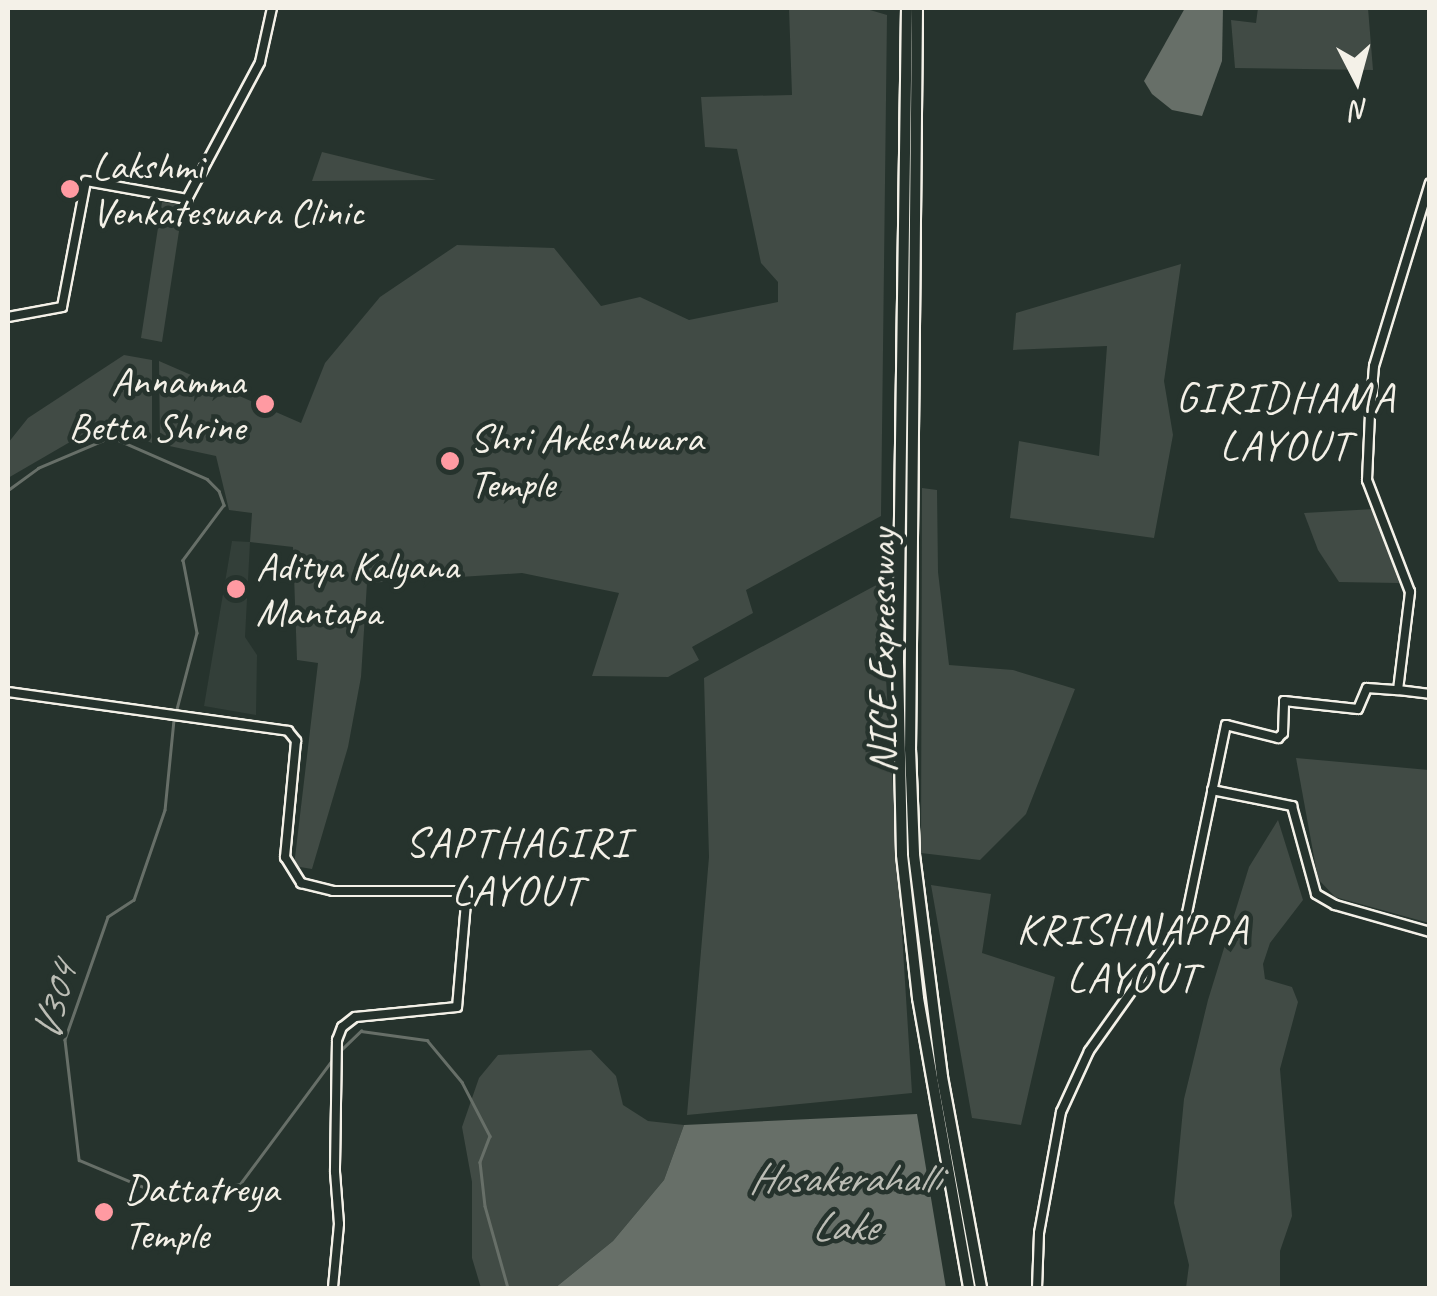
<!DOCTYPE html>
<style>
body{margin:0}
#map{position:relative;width:1437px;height:1296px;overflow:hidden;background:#26332d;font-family:Caveat,sans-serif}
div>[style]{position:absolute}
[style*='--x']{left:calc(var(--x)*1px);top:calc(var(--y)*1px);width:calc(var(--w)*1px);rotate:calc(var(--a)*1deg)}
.built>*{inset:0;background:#333f39}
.green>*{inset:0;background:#414b45}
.water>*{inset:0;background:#676f68}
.stream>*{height:2.5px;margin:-1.25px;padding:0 1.25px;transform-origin:1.25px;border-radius:1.25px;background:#676f68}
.roads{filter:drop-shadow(2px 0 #f4f1e8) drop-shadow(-2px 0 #f4f1e8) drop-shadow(0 2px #f4f1e8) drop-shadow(0 -2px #f4f1e8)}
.tertiary>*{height:8px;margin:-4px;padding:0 4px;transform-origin:4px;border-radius:4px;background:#26332d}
.motorway>*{height:10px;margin:-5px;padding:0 5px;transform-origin:5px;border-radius:5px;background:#26332d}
.dots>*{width:28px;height:28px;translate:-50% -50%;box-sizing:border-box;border:5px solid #26332d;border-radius:50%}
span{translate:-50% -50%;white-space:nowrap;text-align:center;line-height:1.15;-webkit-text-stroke:9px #26332d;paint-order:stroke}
.poi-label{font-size:40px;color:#f4f1e8}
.left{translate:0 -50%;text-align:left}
.right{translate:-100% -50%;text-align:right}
.street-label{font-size:40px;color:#f4f1e8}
.neighbourhood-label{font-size:42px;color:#f4f1e8;letter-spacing:2.5px}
.water-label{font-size:42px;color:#bcbdb5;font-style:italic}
.frame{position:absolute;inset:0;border:10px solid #f4f1e8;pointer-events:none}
.north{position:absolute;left:1307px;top:30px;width:100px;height:100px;-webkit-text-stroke:8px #26332d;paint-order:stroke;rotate:174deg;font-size:28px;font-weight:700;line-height:40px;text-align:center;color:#f4f1e8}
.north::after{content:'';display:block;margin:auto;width:35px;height:45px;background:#f4f1e8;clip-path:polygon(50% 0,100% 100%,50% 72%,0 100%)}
</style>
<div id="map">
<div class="built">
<div style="clip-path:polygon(232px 541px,250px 542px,245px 637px,257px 655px,256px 715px,204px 706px)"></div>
</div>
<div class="green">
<div style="clip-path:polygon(789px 8px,863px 8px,887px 15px,881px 516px,746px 590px,753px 613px,692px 647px,699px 660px,668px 677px,592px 676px,619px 593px,522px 573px,367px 583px,361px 677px,348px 747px,312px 869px,294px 866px,318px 663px,297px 660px,293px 547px,250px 542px,252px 513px,229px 510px,216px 456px,160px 444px,159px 361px,301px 423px,325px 363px,380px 297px,457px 245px,554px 248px,601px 306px,640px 297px,689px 320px,778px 302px,778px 282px,761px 263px,737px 149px,705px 147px,701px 97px,792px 95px)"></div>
<div style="clip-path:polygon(1258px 8px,1368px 8px,1373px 70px,1235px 68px,1231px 20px,1256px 23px)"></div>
<div style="clip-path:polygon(322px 152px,436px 180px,312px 181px)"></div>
<div style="clip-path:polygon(162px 202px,183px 205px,162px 342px,141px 338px)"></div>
<div style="clip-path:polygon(1181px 264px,1164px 381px,1173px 435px,1154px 538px,1010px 518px,1019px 441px,1099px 456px,1107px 346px,1013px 350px,1016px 313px)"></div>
<div style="clip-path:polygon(124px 355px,152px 360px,152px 443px,101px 424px,8px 478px,8px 443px,28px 418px)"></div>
<div style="clip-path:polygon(922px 488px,937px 490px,938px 572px,949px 665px,1013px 670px,1075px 689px,1026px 814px,980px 860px,921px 853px)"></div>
<div style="clip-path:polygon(1374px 509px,1399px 583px,1339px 582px,1318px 550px,1304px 513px)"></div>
<div style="clip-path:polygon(880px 583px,912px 1093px,687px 1115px,709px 857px,704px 678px)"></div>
<div style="clip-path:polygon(1296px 758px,1429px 770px,1429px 923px,1335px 897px,1318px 879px)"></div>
<div style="clip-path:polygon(1278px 820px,1303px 900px,1270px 943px,1263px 964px,1265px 979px,1292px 987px,1298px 1002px,1280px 1069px,1292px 1216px,1280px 1251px,1280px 1288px,1186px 1288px,1189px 1265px,1174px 1203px,1184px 1099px,1208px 1000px,1249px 867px)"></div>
<div style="clip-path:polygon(931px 885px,991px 894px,982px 953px,1055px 977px,1021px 1125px,972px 1118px)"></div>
<div style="clip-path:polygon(591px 1050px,616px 1076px,623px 1105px,648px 1121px,684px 1125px,664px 1180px,613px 1241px,555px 1288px,481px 1288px,472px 1258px,472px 1182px,462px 1127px,479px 1078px,498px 1055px)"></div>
</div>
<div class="water">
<div style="clip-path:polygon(1185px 8px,1223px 8px,1222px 61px,1202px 116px,1172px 110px,1152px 94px,1144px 81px)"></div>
<div style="clip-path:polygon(917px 1114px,946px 1288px,555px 1288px,613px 1241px,664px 1180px,684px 1125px)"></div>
</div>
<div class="stream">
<div style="--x:8;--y:490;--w:37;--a:-36"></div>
<div style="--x:38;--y:468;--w:79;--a:-23"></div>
<div style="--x:111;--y:437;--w:105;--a:23.6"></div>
<div style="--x:207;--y:479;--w:17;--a:45"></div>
<div style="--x:219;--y:491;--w:15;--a:70"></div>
<div style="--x:224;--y:505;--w:69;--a:126.7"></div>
<div style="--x:183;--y:560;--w:74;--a:79.1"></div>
<div style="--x:197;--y:633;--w:83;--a:104.7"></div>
<div style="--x:174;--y:720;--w:90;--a:95.7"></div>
<div style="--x:165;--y:810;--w:95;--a:109"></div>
<div style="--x:134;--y:900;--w:31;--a:147"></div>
<div style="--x:108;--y:917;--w:130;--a:109.3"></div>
<div style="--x:65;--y:1040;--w:121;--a:83.3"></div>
<div style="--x:79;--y:1160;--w:95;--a:22.8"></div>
<div style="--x:167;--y:1197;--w:74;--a:-10.1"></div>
<div style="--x:240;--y:1184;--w:159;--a:-53.4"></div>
<div style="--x:341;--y:1050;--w:28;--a:-44"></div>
<div style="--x:361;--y:1031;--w:67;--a:7.8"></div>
<div style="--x:427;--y:1040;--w:55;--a:50.2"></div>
<div style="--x:462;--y:1082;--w:61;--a:62.6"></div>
<div style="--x:490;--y:1136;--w:28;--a:111"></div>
<div style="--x:480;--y:1162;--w:44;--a:83.5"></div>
<div style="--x:485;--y:1206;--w:85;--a:74.3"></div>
</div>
<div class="roads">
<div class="tertiary">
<div style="--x:8;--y:317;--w:55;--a:-10.5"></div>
<div style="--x:62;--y:307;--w:128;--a:-79.2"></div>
<div style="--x:86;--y:181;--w:103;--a:10.1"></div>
<div style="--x:187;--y:199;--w:155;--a:-61.9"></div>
<div style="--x:260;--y:62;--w:55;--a:-77.5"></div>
<div style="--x:1398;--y:690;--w:32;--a:7"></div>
<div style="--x:8;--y:692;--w:283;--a:7.9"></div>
<div style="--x:288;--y:731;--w:13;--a:51"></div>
<div style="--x:296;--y:741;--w:117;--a:95.4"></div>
<div style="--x:285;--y:857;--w:31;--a:58"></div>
<div style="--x:301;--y:883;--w:33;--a:14"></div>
<div style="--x:333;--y:891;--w:134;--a:0"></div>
<div style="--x:467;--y:891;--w:116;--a:94.9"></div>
<div style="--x:457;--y:1007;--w:102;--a:174.4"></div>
<div style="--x:355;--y:1017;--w:16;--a:142"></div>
<div style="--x:342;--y:1027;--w:14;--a:111"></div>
<div style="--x:337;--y:1040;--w:132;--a:90.9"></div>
<div style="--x:335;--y:1172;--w:52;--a:85.6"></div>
<div style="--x:339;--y:1224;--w:64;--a:95.4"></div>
<div style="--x:1212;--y:790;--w:82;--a:11.3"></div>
<div style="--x:1292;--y:806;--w:91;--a:74.7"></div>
<div style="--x:1316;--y:894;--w:22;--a:30"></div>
<div style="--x:1335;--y:905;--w:99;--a:15.9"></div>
<div style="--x:1037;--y:1288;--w:55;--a:-87.9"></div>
<div style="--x:1039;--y:1233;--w:123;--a:-79.7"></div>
<div style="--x:1061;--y:1112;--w:67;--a:-65.3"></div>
<div style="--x:1089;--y:1051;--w:169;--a:-54.6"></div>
<div style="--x:1187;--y:913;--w:192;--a:-78.3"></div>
<div style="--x:1226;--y:725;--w:54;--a:14"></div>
<div style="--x:1278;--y:738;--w:7;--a:-45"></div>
<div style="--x:1283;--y:733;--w:32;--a:-88"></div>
<div style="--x:1284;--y:701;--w:74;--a:6.2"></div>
<div style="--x:1358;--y:709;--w:23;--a:-67"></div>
<div style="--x:1367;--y:688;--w:31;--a:4"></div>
<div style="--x:1398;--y:690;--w:99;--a:-83"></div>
<div style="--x:1410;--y:592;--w:120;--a:-111"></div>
<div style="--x:1367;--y:480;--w:67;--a:-87.4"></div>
<div style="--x:1370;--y:413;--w:47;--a:-85.1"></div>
<div style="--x:1374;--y:366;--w:191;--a:-73"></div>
</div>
<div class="motorway">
<div style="--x:907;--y:8;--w:654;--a:90.79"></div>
<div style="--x:898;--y:662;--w:193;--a:88.8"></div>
<div style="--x:902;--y:855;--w:144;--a:83.6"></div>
<div style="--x:918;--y:998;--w:294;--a:80"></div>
<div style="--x:917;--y:8;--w:741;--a:90.54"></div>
<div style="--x:910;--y:749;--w:106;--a:87.8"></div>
<div style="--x:914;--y:855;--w:224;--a:82.8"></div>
<div style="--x:942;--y:1077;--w:215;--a:79.5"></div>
</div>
</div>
<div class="dots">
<div style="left:70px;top:189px;background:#ff9aa2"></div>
<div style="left:265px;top:404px;background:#ff9aa2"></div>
<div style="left:450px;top:461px;background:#ff9aa2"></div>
<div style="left:236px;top:589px;background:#ff9aa2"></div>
<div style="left:104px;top:1212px;background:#ff9aa2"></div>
</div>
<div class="poi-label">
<span class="left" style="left:92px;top:189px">Lakshmi<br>Venkateswara Clinic</span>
<span class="right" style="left:245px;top:404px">Annamma<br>Betta Shrine</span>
<span class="left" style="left:470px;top:461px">Shri Arkeshwara<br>Temple</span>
<span class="left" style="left:256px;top:589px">Aditya Kalyana<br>Mantapa</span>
<span class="left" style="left:124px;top:1212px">Dattatreya<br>Temple</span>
</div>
<div class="street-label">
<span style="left:882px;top:651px;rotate:-90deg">NICE Expressway</span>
</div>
<div class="neighbourhood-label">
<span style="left:1286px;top:422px">GIRIDHAMA<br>LAYOUT</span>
<span style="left:518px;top:867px">SAPTHAGIRI<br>LAYOUT</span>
<span style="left:1133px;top:954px">KRISHNAPPA<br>LAYOUT</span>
</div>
<div class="water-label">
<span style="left:55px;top:1003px;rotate:-76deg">V304</span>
<span style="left:844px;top:1203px">Hosakerahalli<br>Lake</span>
</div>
<div class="frame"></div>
<div class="north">N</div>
</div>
